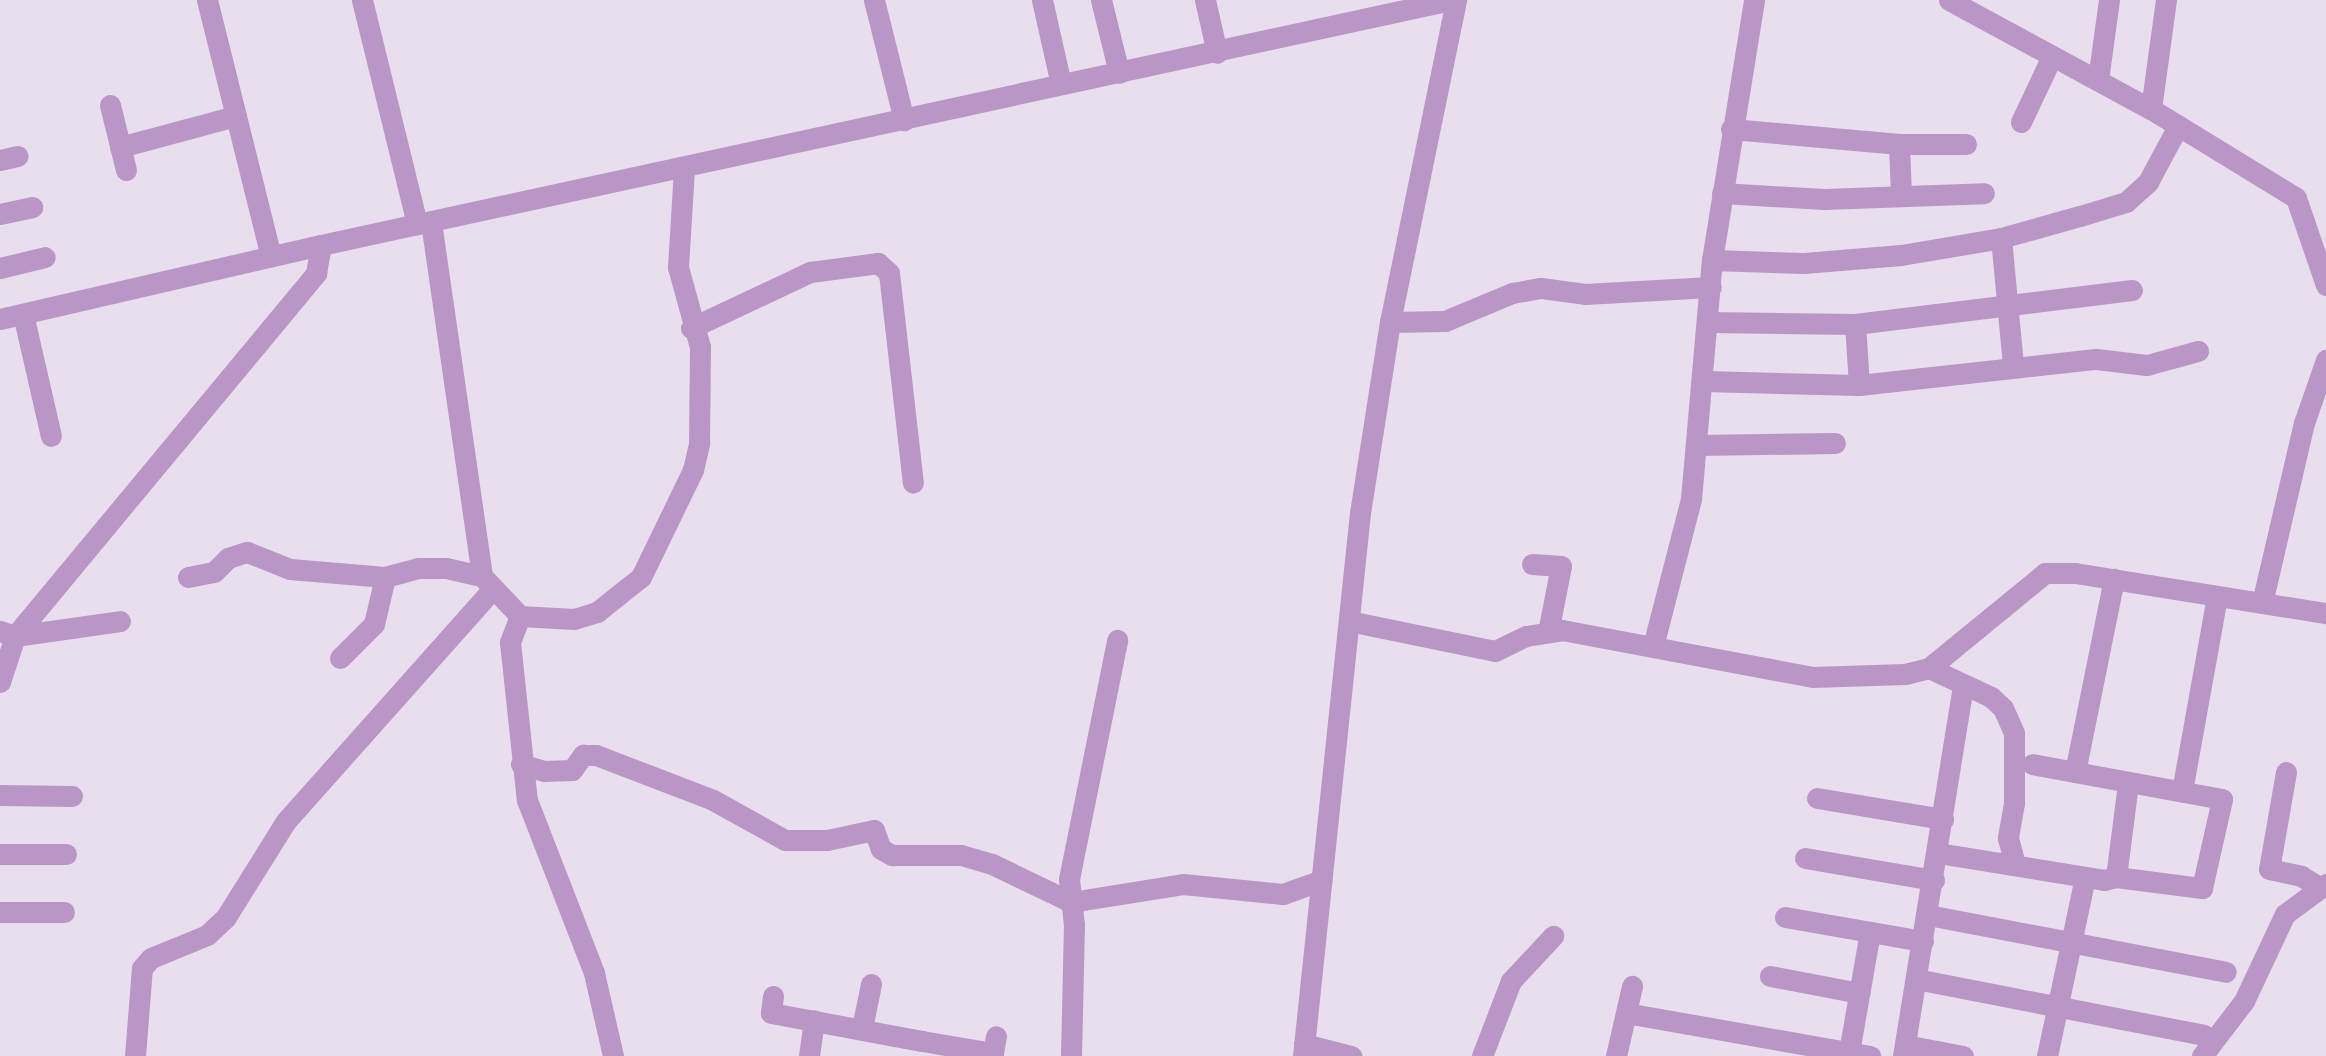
<!DOCTYPE html>
<style>
body{margin:0}
#map{position:relative;width:2326px;height:1056px;overflow:hidden;background:#e9deed;font-family:"Source Sans 3",sans-serif}
div>[style]{position:absolute}
[style*='--x']{left:calc(var(--x)*1px);top:calc(var(--y)*1px);width:calc(var(--w)*1px);rotate:calc(var(--a)*1deg)}
.minor>*{height:21px;margin:-10.5px;padding:0 10.5px;transform-origin:10.5px;border-radius:10.5px;background:#b996c6}
span{translate:-50% -50%;white-space:nowrap;text-align:center;line-height:1.15;-webkit-text-stroke:5px #e9deed;paint-order:stroke}
</style>
<div id="map">
<div class="minor">
<div style="--x:207;--y:0;--w:264;--a:76"></div>
<div style="--x:362;--y:0;--w:231;--a:76.2"></div>
<div style="--x:874;--y:0;--w:124;--a:76"></div>
<div style="--x:1042;--y:0;--w:86;--a:77.3"></div>
<div style="--x:1101;--y:0;--w:75;--a:76.1"></div>
<div style="--x:1205;--y:0;--w:54;--a:77.2"></div>
<div style="--x:1949;--y:0;--w:230;--a:28.4"></div>
<div style="--x:2151;--y:109;--w:170;--a:31.5"></div>
<div style="--x:2296;--y:198;--w:92;--a:71"></div>
<div style="--x:2098;--y:80;--w:81;--a:-82.2"></div>
<div style="--x:110;--y:105;--w:67;--a:76.2"></div>
<div style="--x:2151;--y:109;--w:110;--a:-82.2"></div>
<div style="--x:2021;--y:122;--w:73;--a:-64.8"></div>
<div style="--x:1731;--y:129;--w:169;--a:5.1"></div>
<div style="--x:1899;--y:144;--w:67;--a:0"></div>
<div style="--x:1899;--y:144;--w:51;--a:87.8"></div>
<div style="--x:120;--y:147;--w:120;--a:-15"></div>
<div style="--x:0;--y:160;--w:18;--a:-13"></div>
<div style="--x:1722;--y:193;--w:102;--a:3.4"></div>
<div style="--x:1824;--y:199;--w:160;--a:-2.1"></div>
<div style="--x:0;--y:214;--w:33;--a:-12"></div>
<div style="--x:431;--y:222;--w:358;--a:81.8"></div>
<div style="--x:482;--y:576;--w:55;--a:46.5"></div>
<div style="--x:520;--y:616;--w:54;--a:3.2"></div>
<div style="--x:574;--y:619;--w:24;--a:-17"></div>
<div style="--x:597;--y:612;--w:56;--a:-38.5"></div>
<div style="--x:641;--y:577;--w:119;--a:-64.1"></div>
<div style="--x:693;--y:470;--w:28;--a:-77"></div>
<div style="--x:699;--y:443;--w:96;--a:-89.4"></div>
<div style="--x:700;--y:347;--w:83;--a:-105.4"></div>
<div style="--x:678;--y:267;--w:98;--a:-86.5"></div>
<div style="--x:2001;--y:238;--w:129;--a:84.6"></div>
<div style="--x:1712;--y:260;--w:92;--a:1.9"></div>
<div style="--x:1804;--y:263;--w:97;--a:-4.7"></div>
<div style="--x:1901;--y:255;--w:101;--a:-9.6"></div>
<div style="--x:2001;--y:238;--w:82;--a:-15.6"></div>
<div style="--x:2080;--y:216;--w:48;--a:-16.9"></div>
<div style="--x:2126;--y:202;--w:30;--a:-42"></div>
<div style="--x:2148;--y:182;--w:64;--a:-61.8"></div>
<div style="--x:0;--y:268;--w:46;--a:-13.7"></div>
<div style="--x:23;--y:314;--w:125;--a:77.1"></div>
<div style="--x:0;--y:319;--w:329;--a:-13"></div>
<div style="--x:321;--y:245;--w:1155;--a:-12.24"></div>
<div style="--x:1390;--y:322;--w:55;--a:-1"></div>
<div style="--x:1445;--y:321;--w:73;--a:-22.7"></div>
<div style="--x:1512;--y:293;--w:29;--a:-10"></div>
<div style="--x:1541;--y:288;--w:44;--a:7.8"></div>
<div style="--x:1585;--y:294;--w:126;--a:-3.2"></div>
<div style="--x:1709;--y:322;--w:146;--a:0.8"></div>
<div style="--x:1855;--y:324;--w:279;--a:-7"></div>
<div style="--x:1855;--y:324;--w:61;--a:86.2"></div>
<div style="--x:691;--y:328;--w:132;--a:-25.2"></div>
<div style="--x:810;--y:272;--w:69;--a:-7.5"></div>
<div style="--x:878;--y:263;--w:15;--a:42"></div>
<div style="--x:889;--y:273;--w:211;--a:83.5"></div>
<div style="--x:1704;--y:381;--w:155;--a:1.5"></div>
<div style="--x:1859;--y:385;--w:238;--a:-6.3"></div>
<div style="--x:2096;--y:359;--w:51;--a:6.7"></div>
<div style="--x:2147;--y:365;--w:53;--a:-15.4"></div>
<div style="--x:1697;--y:445;--w:138;--a:-0.8"></div>
<div style="--x:1532;--y:564;--w:29;--a:4"></div>
<div style="--x:1561;--y:566;--w:67;--a:101.1"></div>
<div style="--x:188;--y:577;--w:26;--a:-11"></div>
<div style="--x:214;--y:572;--w:20;--a:-45"></div>
<div style="--x:228;--y:558;--w:20;--a:-18"></div>
<div style="--x:247;--y:552;--w:46;--a:21.6"></div>
<div style="--x:290;--y:569;--w:95;--a:4.8"></div>
<div style="--x:385;--y:577;--w:34;--a:-15"></div>
<div style="--x:418;--y:568;--w:28;--a:0"></div>
<div style="--x:446;--y:568;--w:37;--a:13"></div>
<div style="--x:2262;--y:603;--w:185;--a:-76.9"></div>
<div style="--x:2304;--y:423;--w:67;--a:-70.8"></div>
<div style="--x:520;--y:616;--w:28;--a:111"></div>
<div style="--x:510;--y:642;--w:159;--a:83.9"></div>
<div style="--x:527;--y:800;--w:186;--a:68.8"></div>
<div style="--x:594;--y:973;--w:85;--a:77.1"></div>
<div style="--x:1349;--y:621;--w:149;--a:11.6"></div>
<div style="--x:1495;--y:651;--w:34;--a:-26"></div>
<div style="--x:1526;--y:636;--w:36;--a:-9"></div>
<div style="--x:1562;--y:630;--w:254;--a:10.6"></div>
<div style="--x:1812;--y:677;--w:93;--a:-1.8"></div>
<div style="--x:1905;--y:674;--w:25;--a:-14"></div>
<div style="--x:1929;--y:668;--w:150;--a:-39.3"></div>
<div style="--x:2045;--y:573;--w:30;--a:0"></div>
<div style="--x:2075;--y:573;--w:254;--a:9.1"></div>
<div style="--x:0;--y:631;--w:16;--a:18"></div>
<div style="--x:15;--y:636;--w:106;--a:-8.1"></div>
<div style="--x:1653;--y:646;--w:152;--a:-75.5"></div>
<div style="--x:1691;--y:499;--w:240;--a:-85"></div>
<div style="--x:1712;--y:260;--w:263;--a:-80.8"></div>
<div style="--x:340;--y:658;--w:48;--a:-45"></div>
<div style="--x:374;--y:624;--w:48;--a:-76.8"></div>
<div style="--x:1929;--y:668;--w:68;--a:25.1"></div>
<div style="--x:1991;--y:697;--w:16;--a:43"></div>
<div style="--x:2003;--y:708;--w:27;--a:66"></div>
<div style="--x:2014;--y:733;--w:70;--a:90"></div>
<div style="--x:2014;--y:803;--w:36;--a:100"></div>
<div style="--x:2008;--y:838;--w:28;--a:75"></div>
<div style="--x:0;--y:682;--w:48;--a:-71.9"></div>
<div style="--x:15;--y:636;--w:472;--a:-50.3"></div>
<div style="--x:316;--y:273;--w:28;--a:-80"></div>
<div style="--x:521;--y:764;--w:24;--a:17"></div>
<div style="--x:544;--y:771;--w:28;--a:-2"></div>
<div style="--x:572;--y:770;--w:19;--a:-54"></div>
<div style="--x:583;--y:755;--w:13;--a:0"></div>
<div style="--x:596;--y:755;--w:125;--a:21"></div>
<div style="--x:713;--y:800;--w:82;--a:29.1"></div>
<div style="--x:785;--y:840;--w:42;--a:0"></div>
<div style="--x:827;--y:840;--w:48;--a:-12"></div>
<div style="--x:874;--y:830;--w:20;--a:70"></div>
<div style="--x:881;--y:849;--w:13;--a:29"></div>
<div style="--x:892;--y:855;--w:69;--a:0"></div>
<div style="--x:961;--y:855;--w:32;--a:16"></div>
<div style="--x:992;--y:864;--w:88;--a:25.7"></div>
<div style="--x:1071;--y:902;--w:113;--a:-9.1"></div>
<div style="--x:1183;--y:884;--w:100;--a:5.7"></div>
<div style="--x:1283;--y:894;--w:41;--a:-19.7"></div>
<div style="--x:2075;--y:772;--w:197;--a:-78.6"></div>
<div style="--x:2286;--y:772;--w:98;--a:99.9"></div>
<div style="--x:2269;--y:869;--w:33;--a:12"></div>
<div style="--x:2301;--y:876;--w:23;--a:31"></div>
<div style="--x:2182;--y:791;--w:198;--a:-79.8"></div>
<div style="--x:0;--y:795;--w:72;--a:0.8"></div>
<div style="--x:1817;--y:798;--w:128;--a:9.5"></div>
<div style="--x:1938;--y:853;--w:168;--a:9.2"></div>
<div style="--x:2104;--y:880;--w:12;--a:-14"></div>
<div style="--x:2116;--y:877;--w:87;--a:7.3"></div>
<div style="--x:2202;--y:888;--w:91;--a:-77.3"></div>
<div style="--x:2222;--y:799;--w:193;--a:-169.6"></div>
<div style="--x:0;--y:854;--w:66;--a:0"></div>
<div style="--x:1805;--y:858;--w:131;--a:9.7"></div>
<div style="--x:2116;--y:877;--w:95;--a:-82.7"></div>
<div style="--x:0;--y:912;--w:64;--a:0"></div>
<div style="--x:1928;--y:915;--w:303;--a:10.8"></div>
<div style="--x:1785;--y:917;--w:140;--a:9.9"></div>
<div style="--x:1770;--y:976;--w:91;--a:10.8"></div>
<div style="--x:1916;--y:979;--w:293;--a:11"></div>
<div style="--x:773;--y:996;--w:17;--a:97"></div>
<div style="--x:771;--y:1013;--w:154;--a:10.5"></div>
<div style="--x:922;--y:1041;--w:72;--a:9.6"></div>
<div style="--x:993;--y:1053;--w:17;--a:-80"></div>
<div style="--x:1626;--y:1013;--w:248;--a:10"></div>
<div style="--x:862;--y:1028;--w:45;--a:-78.4"></div>
<div style="--x:1304;--y:1044;--w:49;--a:14.3"></div>
<div style="--x:1905;--y:1045;--w:59;--a:10.7"></div>
<div style="--x:1849;--y:1052;--w:122;--a:-80.1"></div>
<div style="--x:135;--y:1056;--w:88;--a:-85.5"></div>
<div style="--x:142;--y:968;--w:13;--a:-48"></div>
<div style="--x:151;--y:958;--w:61;--a:-22.3"></div>
<div style="--x:207;--y:935;--w:26;--a:-43"></div>
<div style="--x:226;--y:917;--w:113;--a:-58"></div>
<div style="--x:286;--y:821;--w:310;--a:-48.3"></div>
<div style="--x:809;--y:1056;--w:36;--a:-82"></div>
<div style="--x:1071;--y:1056;--w:131;--a:-88.7"></div>
<div style="--x:1074;--y:925;--w:46;--a:-96.2"></div>
<div style="--x:1069;--y:879;--w:244;--a:-78.6"></div>
<div style="--x:1303;--y:1056;--w:546;--a:-84.01"></div>
<div style="--x:1360;--y:513;--w:193;--a:-81.1"></div>
<div style="--x:1390;--y:322;--w:329;--a:-78.4"></div>
<div style="--x:1482;--y:1056;--w:80;--a:-68.9"></div>
<div style="--x:1511;--y:981;--w:62;--a:-47"></div>
<div style="--x:1616;--y:1056;--w:72;--a:-77.1"></div>
<div style="--x:1903;--y:1056;--w:374;--a:-80.8"></div>
<div style="--x:2047;--y:1056;--w:183;--a:-78"></div>
<div style="--x:2202;--y:1056;--w:69;--a:-52.6"></div>
<div style="--x:2244;--y:1001;--w:96;--a:-64.8"></div>
<div style="--x:2285;--y:914;--w:51;--a:-36.2"></div>
</div>
</div>
